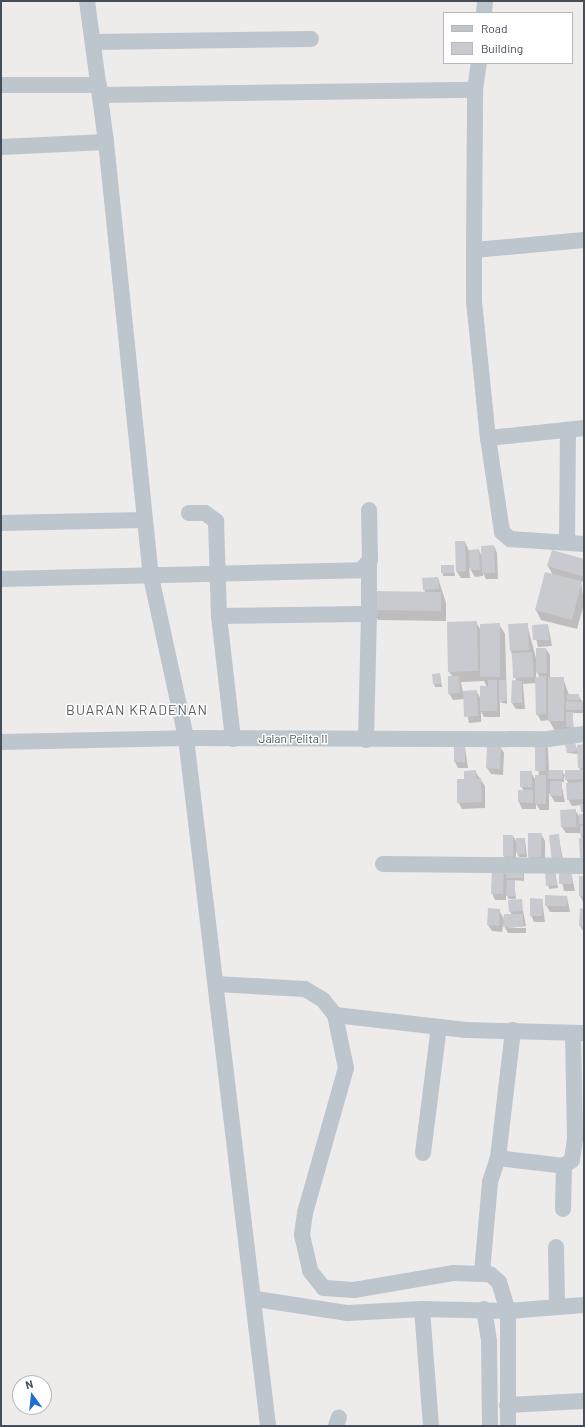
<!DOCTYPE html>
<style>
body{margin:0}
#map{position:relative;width:585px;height:1427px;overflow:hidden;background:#eeebeb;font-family:Barlow,sans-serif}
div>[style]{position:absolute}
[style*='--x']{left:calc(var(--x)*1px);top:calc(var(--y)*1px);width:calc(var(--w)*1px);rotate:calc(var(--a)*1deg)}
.shadow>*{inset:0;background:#0003}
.building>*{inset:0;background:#c8cad0}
.minor>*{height:16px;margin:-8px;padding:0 8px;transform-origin:8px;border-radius:8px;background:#bdc5cd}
span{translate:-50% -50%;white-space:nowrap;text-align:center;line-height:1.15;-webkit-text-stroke:3px #fff;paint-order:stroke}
.street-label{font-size:12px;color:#454e57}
.quarter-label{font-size:14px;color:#585c60;letter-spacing:1px}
.frame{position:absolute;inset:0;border:2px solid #454e57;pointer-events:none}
.legend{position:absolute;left:443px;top:12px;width:130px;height:52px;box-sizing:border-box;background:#fff;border:1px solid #b5b8bc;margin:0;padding:5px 7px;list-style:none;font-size:12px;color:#454e57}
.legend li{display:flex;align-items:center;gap:8px;height:20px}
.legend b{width:20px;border:1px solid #b5b8bc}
.north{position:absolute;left:12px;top:1375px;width:40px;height:40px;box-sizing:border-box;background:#fff;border:1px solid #b5b8bc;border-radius:50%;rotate:345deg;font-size:11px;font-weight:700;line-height:16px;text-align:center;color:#454e57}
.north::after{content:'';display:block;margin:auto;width:14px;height:18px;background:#216dd2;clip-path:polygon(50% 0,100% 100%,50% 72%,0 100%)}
</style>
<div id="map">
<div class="shadow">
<div style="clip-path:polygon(465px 542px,469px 551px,479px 550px,482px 557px,494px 546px,497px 553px,498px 579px,486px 579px,483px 573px,483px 576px,475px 577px,469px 567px,470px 578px,461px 578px,457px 572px)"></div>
<div style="clip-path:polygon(584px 560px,584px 582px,581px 581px,584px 604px,577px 629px,541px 620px,536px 610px,553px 575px,548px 566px)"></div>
<div style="clip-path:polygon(442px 566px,453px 566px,455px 576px,443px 576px)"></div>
<div style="clip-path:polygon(438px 578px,446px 603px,446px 621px,378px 620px,372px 610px,425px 593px,423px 579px)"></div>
<div style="clip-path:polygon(evenodd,476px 622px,481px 631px,499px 624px,505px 634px,507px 704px,500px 702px,500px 717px,484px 717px,481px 711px,481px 722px,469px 723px,464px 699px,453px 700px,449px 693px,453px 677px,449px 672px,476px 622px,484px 681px,487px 687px,481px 699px,476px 691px,463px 692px,461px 682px,484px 681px)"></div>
<div style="clip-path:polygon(evenodd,527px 624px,537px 662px,546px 649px,550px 655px,550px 678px,563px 678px,569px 695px,578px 695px,584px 704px,584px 713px,572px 713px,574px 729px,555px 731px,549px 720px,541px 721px,537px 714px,537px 683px,523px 684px,525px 709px,516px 709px,512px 703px,516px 681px,511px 650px,527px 624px,536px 670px,540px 678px,536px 678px,536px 670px)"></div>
<div style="clip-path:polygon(548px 625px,552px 646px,538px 647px,533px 626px)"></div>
<div style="clip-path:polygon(440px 674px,442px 687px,435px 687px,434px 684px)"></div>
<div style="clip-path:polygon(536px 742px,545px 742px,548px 749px,549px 771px,562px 771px,566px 777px,580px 771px,578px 754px,568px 753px,574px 744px,578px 750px,584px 745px,584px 866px,581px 833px,566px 833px,562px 827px,575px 810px,580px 818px,584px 815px,581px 805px,572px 806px,568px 799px,569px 784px,564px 776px,564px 782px,561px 782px,565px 802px,555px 802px,549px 793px,549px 810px,540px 810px,536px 804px,536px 809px,522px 809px,519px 802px,519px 791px,524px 791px,521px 786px,531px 772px,536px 781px,539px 776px)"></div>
<div style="clip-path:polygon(500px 746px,504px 753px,503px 775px,491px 774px,487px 768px)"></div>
<div style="clip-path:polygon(465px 747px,468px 768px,458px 768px,455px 762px)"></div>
<div style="clip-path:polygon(475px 771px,485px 786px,485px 808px,462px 809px,458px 802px,465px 780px)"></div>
<div style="clip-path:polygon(541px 834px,545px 841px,545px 863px,533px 863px,529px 857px)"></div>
<div style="clip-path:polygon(558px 835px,565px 868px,557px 869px)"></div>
<div style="clip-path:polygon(504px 836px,513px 836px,518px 844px,525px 839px,527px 857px,519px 857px,516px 851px,516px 863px,507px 863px,504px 856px)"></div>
<div style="clip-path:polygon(503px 870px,507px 876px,524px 872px,524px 881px,514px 880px,516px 899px,509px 899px,506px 894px,506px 900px,495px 900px,492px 893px)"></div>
<div style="clip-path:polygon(546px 872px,555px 872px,558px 888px,549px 889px)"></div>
<div style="clip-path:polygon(560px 872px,571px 872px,575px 891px,564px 891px)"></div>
<div style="clip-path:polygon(584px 877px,584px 902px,583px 902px,580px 896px)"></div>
<div style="clip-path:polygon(567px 897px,570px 912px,550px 912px,546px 905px)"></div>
<div style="clip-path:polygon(521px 900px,526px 926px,507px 928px,526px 928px,526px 933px,508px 933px,503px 924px,502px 932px,492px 931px,488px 925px,499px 910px,504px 919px,512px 915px,510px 911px)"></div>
<div style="clip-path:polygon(542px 900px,545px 922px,534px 922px,531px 915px)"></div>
<div style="clip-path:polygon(584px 910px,584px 932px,580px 926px)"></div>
</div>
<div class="building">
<div style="clip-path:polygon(455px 541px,465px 541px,466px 571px,456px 572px)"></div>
<div style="clip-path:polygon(494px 545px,495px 573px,482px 573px,481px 546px)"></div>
<div style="clip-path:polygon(479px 549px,480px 570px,470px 570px,469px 550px)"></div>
<div style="clip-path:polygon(552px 550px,584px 559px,584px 577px,547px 566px)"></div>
<div style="clip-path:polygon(441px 565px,454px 565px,454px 573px,441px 573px)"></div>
<div style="clip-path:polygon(545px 572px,582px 581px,572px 620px,535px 610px)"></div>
<div style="clip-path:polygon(438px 577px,439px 589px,423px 590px,422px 578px)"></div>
<div style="clip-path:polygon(371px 591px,441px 592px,441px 611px,371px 610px)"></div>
<div style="clip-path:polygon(477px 621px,478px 671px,448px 672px,447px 622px)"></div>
<div style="clip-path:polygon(500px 623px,500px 677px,480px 677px,480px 624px)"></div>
<div style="clip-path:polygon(528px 623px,529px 650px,510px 651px,508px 624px)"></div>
<div style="clip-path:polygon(548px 624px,549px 640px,533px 640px,532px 625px)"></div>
<div style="clip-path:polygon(536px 648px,546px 648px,547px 673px,536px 673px)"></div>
<div style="clip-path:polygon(532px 652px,534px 677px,513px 678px,512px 653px)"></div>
<div style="clip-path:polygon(440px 673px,441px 684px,433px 684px,432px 674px)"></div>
<div style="clip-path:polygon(448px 676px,459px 676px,460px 693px,448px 694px)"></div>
<div style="clip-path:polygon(546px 676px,546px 714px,536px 715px,535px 677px)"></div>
<div style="clip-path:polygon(548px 677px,564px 677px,564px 721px,548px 721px)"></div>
<div style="clip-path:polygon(488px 680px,497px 680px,497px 711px,480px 711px,480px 686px,488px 686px)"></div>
<div style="clip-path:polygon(499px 680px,506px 680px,506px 701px,499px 702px)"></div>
<div style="clip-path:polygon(512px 680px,522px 681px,522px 703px,511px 703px)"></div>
<div style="clip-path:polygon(477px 690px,478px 716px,464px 717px,463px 691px)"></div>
<div style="clip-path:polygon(567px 694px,579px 694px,579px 700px,567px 700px)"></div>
<div style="clip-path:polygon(566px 701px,584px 702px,584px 710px,566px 710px)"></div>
<div style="clip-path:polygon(566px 712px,573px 712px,573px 727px,566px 727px)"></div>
<div style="clip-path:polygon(535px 741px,545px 741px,546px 771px,535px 771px)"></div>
<div style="clip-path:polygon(575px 742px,577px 751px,567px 753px,565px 744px)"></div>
<div style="clip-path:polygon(584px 744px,584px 768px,578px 768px,577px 745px)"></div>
<div style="clip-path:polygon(487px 745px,501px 745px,500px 769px,486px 768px)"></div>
<div style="clip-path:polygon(454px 746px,465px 746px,465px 762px,454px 762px)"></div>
<div style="clip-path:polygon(476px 770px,476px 779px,481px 778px,482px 802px,457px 803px,457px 779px,464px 779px,464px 771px)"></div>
<div style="clip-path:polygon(548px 770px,563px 770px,563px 779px,548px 779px)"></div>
<div style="clip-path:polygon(565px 770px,584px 770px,584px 779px,565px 780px)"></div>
<div style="clip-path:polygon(520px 771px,532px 771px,532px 787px,520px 787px)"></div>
<div style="clip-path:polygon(535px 775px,546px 775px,546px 804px,535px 804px)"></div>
<div style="clip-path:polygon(550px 781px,562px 781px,562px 796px,550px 796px)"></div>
<div style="clip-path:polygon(584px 782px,584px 799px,567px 800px,566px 783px)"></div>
<div style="clip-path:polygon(518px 790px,533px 790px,533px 803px,518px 802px)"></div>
<div style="clip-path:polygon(580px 804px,584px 804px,584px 812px,581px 812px)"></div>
<div style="clip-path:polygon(576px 809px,576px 827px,561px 827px,560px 810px)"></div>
<div style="clip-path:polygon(579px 814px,584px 814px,584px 824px,579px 824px)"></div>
<div style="clip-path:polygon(580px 826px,584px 826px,584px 835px,580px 835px)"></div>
<div style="clip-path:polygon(528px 833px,542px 833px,541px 857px,528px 857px)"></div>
<div style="clip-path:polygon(559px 834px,562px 862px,552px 863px,549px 835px)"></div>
<div style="clip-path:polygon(503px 835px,513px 835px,513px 857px,503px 856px)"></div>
<div style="clip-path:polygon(516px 838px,525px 838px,525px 854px,517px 854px)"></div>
<div style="clip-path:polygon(579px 838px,584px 838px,584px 861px,580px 861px)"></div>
<div style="clip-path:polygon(492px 868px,504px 869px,503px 894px,491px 894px)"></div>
<div style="clip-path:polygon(506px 868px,523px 868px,523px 878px,506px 878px)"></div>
<div style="clip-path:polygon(555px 871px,557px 885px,546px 886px,545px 872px)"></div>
<div style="clip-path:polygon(559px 871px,572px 871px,572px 884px,559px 884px)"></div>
<div style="clip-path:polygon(579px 876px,584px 876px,584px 896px,579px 896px)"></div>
<div style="clip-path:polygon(507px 880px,515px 880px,515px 896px,506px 896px)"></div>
<div style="clip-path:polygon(545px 895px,567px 896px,567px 906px,545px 906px)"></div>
<div style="clip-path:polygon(530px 898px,543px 899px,542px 916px,530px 916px)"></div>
<div style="clip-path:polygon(522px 899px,523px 911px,509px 912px,508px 900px)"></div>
<div style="clip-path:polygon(488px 908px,500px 909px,499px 926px,487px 925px)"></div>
<div style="clip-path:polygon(580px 908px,584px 909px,584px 927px,579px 926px)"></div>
<div style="clip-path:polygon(504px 914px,523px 914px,523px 927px,503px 927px)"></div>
</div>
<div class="minor">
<div style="--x:87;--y:1;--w:142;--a:82.3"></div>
<div style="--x:106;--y:142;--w:437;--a:84.1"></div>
<div style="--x:151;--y:577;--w:165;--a:77.7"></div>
<div style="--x:186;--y:738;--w:693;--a:83.2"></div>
<div style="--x:484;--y:13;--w:12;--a:-85"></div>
<div style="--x:93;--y:42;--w:218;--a:-0.8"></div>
<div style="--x:1;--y:85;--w:98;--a:0"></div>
<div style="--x:100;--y:95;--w:375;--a:-0.8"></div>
<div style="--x:475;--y:90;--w:27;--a:-82"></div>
<div style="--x:1;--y:147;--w:105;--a:-2.7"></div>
<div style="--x:584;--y:240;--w:110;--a:174.8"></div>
<div style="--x:474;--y:250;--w:51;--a:90"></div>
<div style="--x:474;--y:301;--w:138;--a:84.2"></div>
<div style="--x:488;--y:438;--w:95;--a:81.5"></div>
<div style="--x:502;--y:532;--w:11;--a:41"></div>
<div style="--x:510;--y:539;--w:74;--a:3.9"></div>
<div style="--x:474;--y:250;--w:160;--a:-89.6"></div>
<div style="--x:488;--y:438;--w:97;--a:-5.9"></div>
<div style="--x:189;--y:513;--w:16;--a:0"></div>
<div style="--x:205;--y:513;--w:14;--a:36"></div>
<div style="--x:216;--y:521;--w:95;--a:88.2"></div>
<div style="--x:1;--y:523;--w:143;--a:-1.2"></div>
<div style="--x:567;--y:541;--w:111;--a:-89.5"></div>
<div style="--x:369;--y:565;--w:50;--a:90"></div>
<div style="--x:1;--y:579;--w:360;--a:-1.4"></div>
<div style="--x:361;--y:570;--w:13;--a:-48"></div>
<div style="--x:370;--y:560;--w:50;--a:-91.1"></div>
<div style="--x:233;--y:739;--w:124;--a:-96.5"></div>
<div style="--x:219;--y:616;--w:143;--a:-0.8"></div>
<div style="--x:362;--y:614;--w:7;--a:8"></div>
<div style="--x:369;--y:615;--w:125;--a:91.4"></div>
<div style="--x:1;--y:742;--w:185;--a:-1.2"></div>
<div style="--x:186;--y:738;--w:362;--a:0.2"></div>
<div style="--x:548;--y:739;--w:36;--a:-8"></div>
<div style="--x:383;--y:864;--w:201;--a:0.6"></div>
<div style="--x:217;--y:984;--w:88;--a:3.3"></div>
<div style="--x:305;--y:989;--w:21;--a:31"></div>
<div style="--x:323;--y:1000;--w:19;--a:51"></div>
<div style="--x:335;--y:1015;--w:54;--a:78.3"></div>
<div style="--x:346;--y:1068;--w:151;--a:105.8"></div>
<div style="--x:305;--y:1213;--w:22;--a:98"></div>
<div style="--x:302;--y:1235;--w:37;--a:77"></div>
<div style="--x:310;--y:1271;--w:22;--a:51"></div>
<div style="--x:324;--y:1288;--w:30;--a:4"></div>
<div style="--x:354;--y:1290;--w:100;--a:-9.7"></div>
<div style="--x:453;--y:1273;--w:37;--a:2"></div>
<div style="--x:490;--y:1274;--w:12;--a:42"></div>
<div style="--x:499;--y:1282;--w:30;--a:73"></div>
<div style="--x:508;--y:1311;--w:115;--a:90"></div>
<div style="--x:335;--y:1015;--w:132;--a:6.5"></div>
<div style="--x:466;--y:1030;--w:116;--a:1.5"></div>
<div style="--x:423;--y:1153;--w:127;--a:-82.8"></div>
<div style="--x:498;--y:1158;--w:129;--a:-83.3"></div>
<div style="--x:563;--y:1209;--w:43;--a:-88.7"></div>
<div style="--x:556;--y:1247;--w:60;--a:89"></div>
<div style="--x:482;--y:1272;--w:90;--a:-84.9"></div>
<div style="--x:490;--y:1182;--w:25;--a:-72"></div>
<div style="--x:498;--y:1158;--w:66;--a:6.9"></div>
<div style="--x:564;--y:1166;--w:10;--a:-37"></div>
<div style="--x:572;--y:1160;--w:22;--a:-82"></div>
<div style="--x:575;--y:1138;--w:105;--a:-91.1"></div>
<div style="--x:256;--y:1299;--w:93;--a:8.7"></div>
<div style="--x:348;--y:1313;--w:74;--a:-3.1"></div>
<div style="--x:422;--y:1309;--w:86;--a:1.3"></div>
<div style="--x:508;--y:1311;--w:76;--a:-4.5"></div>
<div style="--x:422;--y:1309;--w:117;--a:85.6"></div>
<div style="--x:484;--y:1309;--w:33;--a:81"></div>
<div style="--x:489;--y:1342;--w:84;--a:89.3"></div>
<div style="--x:507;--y:1405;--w:77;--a:-3"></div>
<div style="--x:336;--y:1426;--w:9;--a:-72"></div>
</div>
<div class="street-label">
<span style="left:293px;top:739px">Jalan Pelita II</span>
</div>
<div class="quarter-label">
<span style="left:137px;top:710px">BUARAN KRADENAN</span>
</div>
<div class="frame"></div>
<ul class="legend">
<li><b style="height:5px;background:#bdc5cd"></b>Road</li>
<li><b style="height:11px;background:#c8cad0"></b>Building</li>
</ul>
<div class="north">N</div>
</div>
